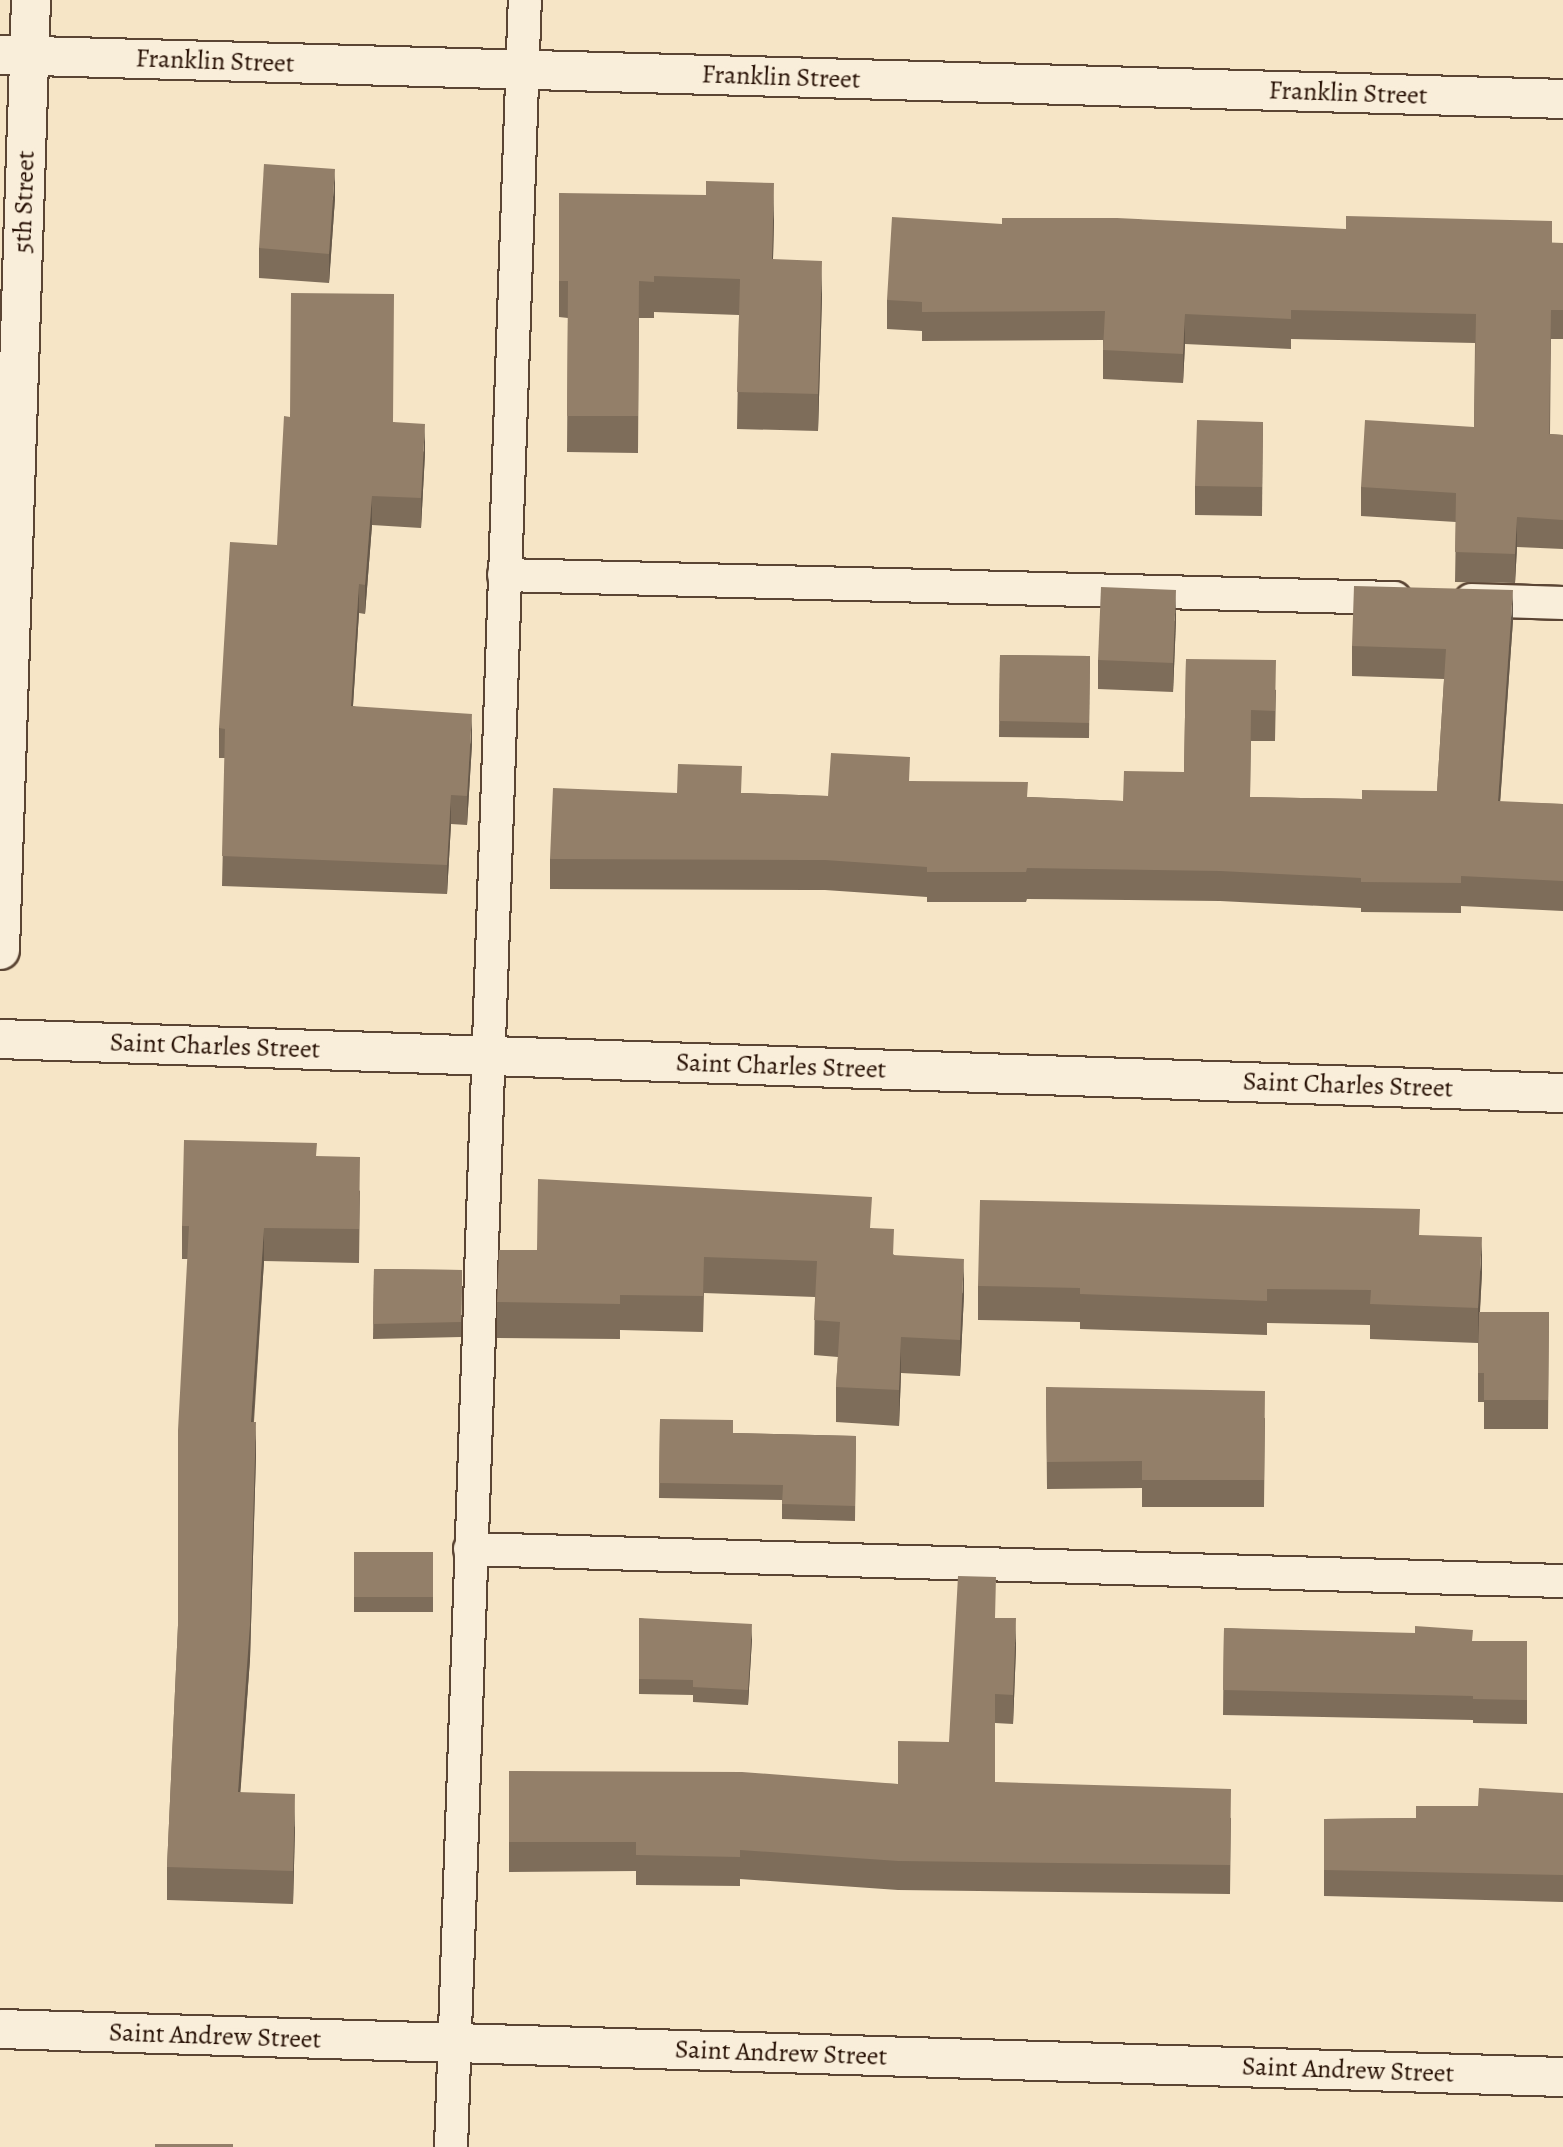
<!DOCTYPE html>
<style>
body{margin:0}
#map{position:relative;width:1563px;height:2147px;overflow:hidden;background:#f6e5c6;font-family:Alegreya,serif}
div>[style]{position:absolute}
[style*='--x']{left:calc(var(--x)*1px);top:calc(var(--y)*1px);width:calc(var(--w)*1px);rotate:calc(var(--a)*1deg)}
.roads{filter:drop-shadow(2px 0 #5b4534) drop-shadow(-2px 0 #5b4534) drop-shadow(0 2px #5b4534) drop-shadow(0 -2px #5b4534)}
.lane>*{height:32px;margin:-16px;padding:0 16px;transform-origin:16px;border-radius:16px;background:#f9eeda}
.street>*{height:38px;margin:-19px;padding:0 19px;transform-origin:19px;border-radius:19px;background:#f9eeda}
.secondary>*{height:38px;margin:-19px;padding:0 19px;transform-origin:19px;border-radius:19px;background:#f9eeda}
.wall>*{inset:0;background:#7e6d5a}
.shaded-wall>*{inset:0;background:#67594a}
.building>*{inset:0;background:#937f69}
span{translate:-50% -50%;white-space:nowrap;text-align:center;line-height:1.15;-webkit-text-stroke:7px #f9eeda;paint-order:stroke}
.street-label{font-size:26px;color:#271004}
</style>
<div id="map">
<div class="roads">
<div class="lane">
<div style="--x:504;--y:575;--w:891;--a:1.48"></div>
<div style="--x:1471;--y:600;--w:92;--a:1.9"></div>
<div style="--x:470;--y:1549;--w:1093;--a:1.68"></div>
<div style="--x:451;--y:2147;--w:2148;--a:-88.03"></div>
</div>
<div class="street">
<div style="--x:0;--y:55;--w:1564;--a:1.61"></div>
<div style="--x:0;--y:1039;--w:1564;--a:1.98"></div>
<div style="--x:0;--y:2029;--w:1564;--a:1.76"></div>
</div>
<div class="secondary">
<div style="--x:0;--y:950;--w:951;--a:-88.13"></div>
</div>
</div>
<div class="wall">
<div style="clip-path:polygon(559px 193px,774px 220px,773px 259px,822px 297px,818px 431px,737px 429px,739px 315px,654px 312px,654px 318px,639px 318px,638px 453px,567px 452px,568px 318px,559px 317px)"></div>
<div style="clip-path:polygon(335px 198px,329px 283px,259px 278px,259px 248px)"></div>
<div style="clip-path:polygon(1002px 224px,1563px 243px,1563px 339px,1551px 339px,1550px 434px,1563px 435px,1563px 549px,1517px 547px,1515px 583px,1455px 582px,1456px 522px,1361px 516px,1361px 487px,1474px 427px,1475px 343px,1291px 339px,1291px 349px,1185px 344px,1183px 383px,1103px 379px,1103px 340px,922px 341px,922px 331px,887px 329px,887px 300px)"></div>
<div style="clip-path:polygon(394px 422px,425px 453px,421px 528px,372px 525px,365px 614px,359px 613px,353px 706px,472px 744px,467px 825px,451px 824px,447px 894px,222px 886px,225px 758px,219px 758px,219px 728px,277px 545px)"></div>
<div style="clip-path:polygon(1263px 422px,1262px 516px,1195px 515px,1195px 486px)"></div>
<div style="clip-path:polygon(1176px 620px,1173px 692px,1098px 689px,1098px 660px)"></div>
<div style="clip-path:polygon(1513px 620px,1500px 802px,1563px 804px,1563px 911px,1461px 906px,1461px 913px,1361px 912px,1361px 908px,1220px 901px,1027px 899px,1026px 902px,927px 902px,927px 897px,825px 890px,550px 889px,550px 859px,677px 793px,742px 793px,828px 796px,910px 781px,1028px 797px,1123px 801px,1184px 772px,1186px 659px,1276px 690px,1275px 741px,1251px 741px,1250px 797px,1362px 799px,1437px 791px,1444px 679px,1352px 676px,1352px 646px)"></div>
<div style="clip-path:polygon(1000px 655px,1090px 656px,1089px 738px,999px 737px)"></div>
<div style="clip-path:polygon(317px 1156px,360px 1191px,359px 1263px,264px 1261px,254px 1422px,256px 1455px,250px 1659px,240px 1792px,295px 1827px,293px 1904px,167px 1900px,167px 1867px,178px 1625px,188px 1259px,182px 1259px,182px 1226px)"></div>
<div style="clip-path:polygon(872px 1228px,894px 1255px,964px 1294px,960px 1376px,901px 1373px,899px 1426px,836px 1422px,836px 1387px,838px 1357px,814px 1355px,815px 1297px,704px 1293px,703px 1332px,620px 1330px,620px 1339px,497px 1338px,497px 1302px,537px 1250px)"></div>
<div style="clip-path:polygon(1420px 1235px,1482px 1272px,1480px 1312px,1549px 1312px,1548px 1429px,1484px 1429px,1484px 1402px,1478px 1402px,1478px 1343px,1370px 1339px,1370px 1325px,1267px 1323px,1267px 1335px,1080px 1329px,1080px 1322px,978px 1320px,978px 1286px)"></div>
<div style="clip-path:polygon(374px 1269px,462px 1270px,461px 1337px,373px 1339px)"></div>
<div style="clip-path:polygon(1046px 1387px,1265px 1418px,1264px 1507px,1142px 1507px,1142px 1488px,1047px 1489px)"></div>
<div style="clip-path:polygon(660px 1419px,733px 1433px,856px 1436px,855px 1521px,782px 1519px,782px 1500px,659px 1498px)"></div>
<div style="clip-path:polygon(354px 1552px,433px 1552px,433px 1612px,354px 1612px)"></div>
<div style="clip-path:polygon(639px 1618px,752px 1639px,748px 1705px,693px 1702px,693px 1695px,639px 1694px)"></div>
<div style="clip-path:polygon(996px 1618px,1016px 1648px,1013px 1724px,995px 1723px,995px 1782px,1231px 1818px,1230px 1894px,898px 1890px,740px 1879px,740px 1886px,636px 1885px,636px 1871px,509px 1872px,509px 1771px,898px 1784px,949px 1742px)"></div>
<div style="clip-path:polygon(1224px 1628px,1473px 1641px,1527px 1641px,1527px 1724px,1473px 1723px,1473px 1720px,1223px 1715px)"></div>
<div style="clip-path:polygon(1563px 1793px,1563px 1902px,1324px 1896px,1324px 1819px,1416px 1818px,1478px 1806px)"></div>
</div>
<div class="shaded-wall">
<div style="clip-path:polygon(335px 169px,335px 198px,329px 283px,329px 254px)"></div>
<div style="clip-path:polygon(774px 183px,774px 220px,772px 296px,772px 259px)"></div>
<div style="clip-path:polygon(822px 261px,822px 297px,818px 431px,818px 394px)"></div>
<div style="clip-path:polygon(1185px 314px,1185px 344px,1183px 383px,1183px 354px)"></div>
<div style="clip-path:polygon(425px 424px,425px 453px,421px 528px,421px 498px)"></div>
<div style="clip-path:polygon(372px 496px,372px 525px,365px 614px,365px 585px)"></div>
<div style="clip-path:polygon(1517px 517px,1517px 547px,1515px 583px,1515px 554px)"></div>
<div style="clip-path:polygon(359px 584px,359px 613px,351px 735px,351px 706px)"></div>
<div style="clip-path:polygon(1176px 590px,1176px 620px,1173px 692px,1173px 663px)"></div>
<div style="clip-path:polygon(1513px 590px,1513px 620px,1498px 832px,1498px 801px)"></div>
<div style="clip-path:polygon(472px 714px,472px 744px,467px 825px,467px 796px)"></div>
<div style="clip-path:polygon(451px 795px,451px 824px,447px 894px,447px 865px)"></div>
<div style="clip-path:polygon(264px 1228px,264px 1261px,251px 1455px,251px 1422px)"></div>
<div style="clip-path:polygon(1482px 1237px,1482px 1272px,1478px 1343px,1478px 1308px)"></div>
<div style="clip-path:polygon(964px 1259px,964px 1294px,960px 1376px,960px 1340px)"></div>
<div style="clip-path:polygon(901px 1337px,901px 1373px,899px 1426px,899px 1390px)"></div>
<div style="clip-path:polygon(256px 1422px,256px 1455px,250px 1659px,238px 1826px,238px 1792px)"></div>
<div style="clip-path:polygon(1016px 1618px,1016px 1648px,1013px 1724px,1013px 1695px)"></div>
<div style="clip-path:polygon(752px 1624px,752px 1639px,748px 1705px,748px 1690px)"></div>
<div style="clip-path:polygon(295px 1794px,295px 1827px,293px 1904px,293px 1871px)"></div>
</div>
<div class="building">
<div style="clip-path:polygon(264px 164px,335px 169px,329px 254px,259px 248px)"></div>
<div style="clip-path:polygon(706px 181px,774px 183px,772px 259px,822px 261px,818px 394px,737px 392px,740px 279px,654px 276px,654px 282px,639px 281px,638px 416px,567px 416px,568px 281px,559px 281px,559px 193px,706px 195px)"></div>
<div style="clip-path:polygon(1346px 216px,1552px 221px,1552px 243px,1563px 243px,1563px 310px,1551px 310px,1549px 434px,1563px 435px,1563px 520px,1517px 517px,1515px 554px,1455px 552px,1456px 493px,1361px 487px,1365px 420px,1474px 427px,1476px 314px,1291px 310px,1291px 319px,1185px 314px,1183px 354px,1103px 350px,1105px 311px,922px 312px,922px 302px,887px 300px,892px 217px,1002px 224px,1002px 218px,1117px 218px,1346px 229px)"></div>
<div style="clip-path:polygon(291px 293px,394px 294px,393px 422px,425px 424px,421px 498px,372px 496px,365px 585px,359px 584px,351px 706px,472px 714px,467px 796px,451px 795px,447px 865px,222px 856px,225px 729px,219px 728px,230px 542px,277px 545px,284px 416px,290px 417px)"></div>
<div style="clip-path:polygon(1197px 420px,1263px 422px,1262px 487px,1195px 486px)"></div>
<div style="clip-path:polygon(1354px 586px,1513px 590px,1498px 801px,1563px 804px,1563px 881px,1461px 876px,1461px 883px,1361px 882px,1361px 878px,1220px 871px,1027px 868px,1026px 872px,927px 872px,927px 867px,825px 860px,550px 859px,553px 788px,677px 793px,678px 764px,742px 766px,741px 793px,828px 796px,831px 753px,910px 757px,909px 781px,1028px 782px,1027px 797px,1123px 801px,1124px 771px,1184px 772px,1186px 659px,1276px 660px,1275px 711px,1251px 710px,1250px 797px,1362px 799px,1362px 790px,1437px 791px,1446px 649px,1352px 646px)"></div>
<div style="clip-path:polygon(1101px 587px,1176px 590px,1173px 663px,1098px 660px)"></div>
<div style="clip-path:polygon(1000px 655px,1090px 656px,1089px 723px,999px 721px)"></div>
<div style="clip-path:polygon(184px 1140px,317px 1143px,316px 1156px,360px 1157px,359px 1229px,264px 1228px,251px 1422px,256px 1422px,250px 1625px,238px 1792px,295px 1794px,293px 1871px,167px 1867px,178px 1625px,178px 1430px,189px 1226px,182px 1226px)"></div>
<div style="clip-path:polygon(538px 1179px,872px 1197px,870px 1228px,894px 1229px,893px 1255px,964px 1259px,960px 1340px,901px 1337px,899px 1390px,836px 1387px,840px 1322px,814px 1320px,817px 1261px,704px 1257px,703px 1296px,620px 1295px,620px 1304px,497px 1302px,499px 1250px,537px 1250px)"></div>
<div style="clip-path:polygon(980px 1200px,1420px 1209px,1419px 1235px,1482px 1237px,1478px 1308px,1370px 1304px,1371px 1290px,1267px 1289px,1267px 1301px,1080px 1294px,1080px 1288px,978px 1286px)"></div>
<div style="clip-path:polygon(374px 1269px,462px 1270px,461px 1322px,373px 1324px)"></div>
<div style="clip-path:polygon(1479px 1312px,1549px 1312px,1548px 1400px,1484px 1400px,1484px 1373px,1478px 1373px)"></div>
<div style="clip-path:polygon(1046px 1387px,1265px 1391px,1264px 1480px,1142px 1480px,1142px 1461px,1047px 1462px)"></div>
<div style="clip-path:polygon(660px 1419px,733px 1420px,733px 1433px,856px 1436px,855px 1506px,782px 1504px,783px 1485px,659px 1483px)"></div>
<div style="clip-path:polygon(354px 1552px,433px 1552px,433px 1597px,354px 1597px)"></div>
<div style="clip-path:polygon(958px 1576px,996px 1577px,995px 1618px,1016px 1618px,1013px 1695px,995px 1694px,995px 1782px,1231px 1789px,1230px 1865px,898px 1861px,740px 1850px,740px 1857px,636px 1855px,636px 1842px,509px 1842px,509px 1771px,742px 1772px,898px 1784px,898px 1741px,949px 1742px)"></div>
<div style="clip-path:polygon(639px 1618px,752px 1624px,748px 1690px,693px 1687px,693px 1680px,639px 1679px)"></div>
<div style="clip-path:polygon(1415px 1626px,1473px 1630px,1472px 1641px,1527px 1641px,1527px 1700px,1473px 1699px,1473px 1696px,1223px 1690px,1224px 1628px,1415px 1633px)"></div>
<div style="clip-path:polygon(1479px 1788px,1563px 1793px,1563px 1875px,1324px 1870px,1324px 1819px,1416px 1818px,1416px 1806px,1478px 1806px)"></div>
<div style="clip-path:polygon(155px 2144px,233px 2144px,233px 2147px,155px 2147px)"></div>
</div>
<div class="street-label">
<span style="left:215px;top:61px;rotate:2deg">Franklin Street</span>
<span style="left:781px;top:77px;rotate:2deg">Franklin Street</span>
<span style="left:1348px;top:93px;rotate:2deg">Franklin Street</span>
<span style="left:24px;top:202px;rotate:-88deg">5th Street</span>
<span style="left:215px;top:1046px;rotate:2deg">Saint Charles Street</span>
<span style="left:781px;top:1066px;rotate:2deg">Saint Charles Street</span>
<span style="left:1348px;top:1085px;rotate:2deg">Saint Charles Street</span>
<span style="left:215px;top:2036px;rotate:2deg">Saint Andrew Street</span>
<span style="left:781px;top:2053px;rotate:2deg">Saint Andrew Street</span>
<span style="left:1348px;top:2070px;rotate:2deg">Saint Andrew Street</span>
</div>
</div>
